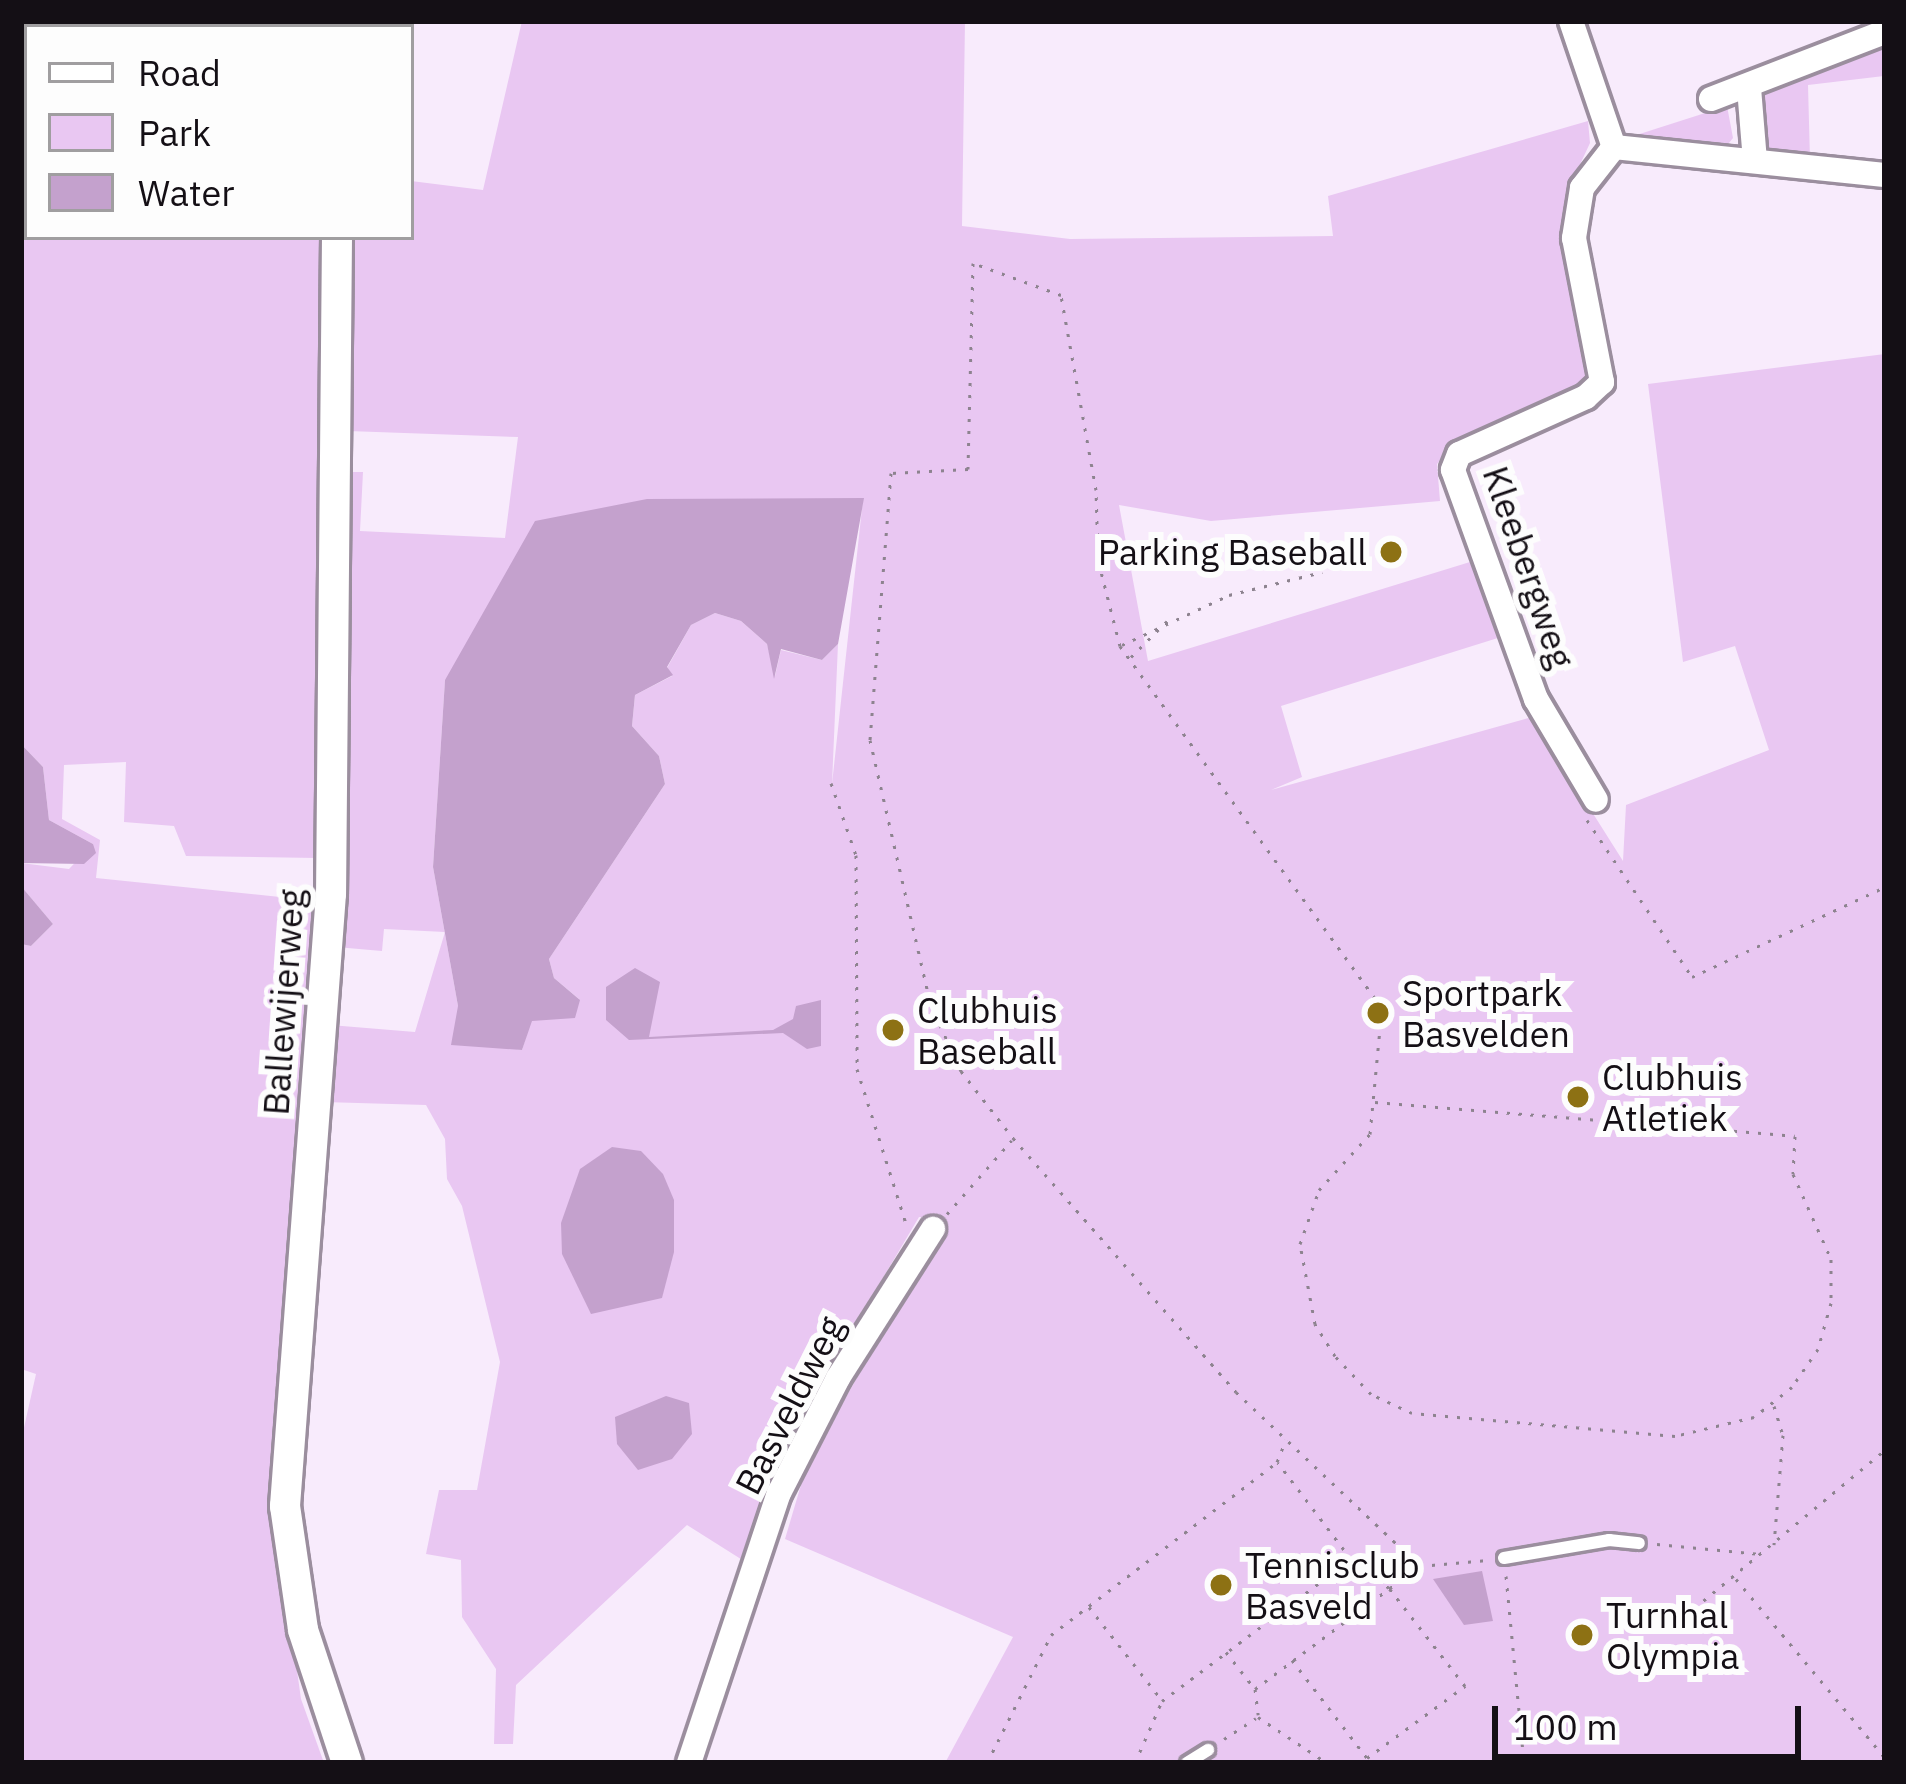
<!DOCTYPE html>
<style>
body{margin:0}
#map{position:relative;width:1906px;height:1784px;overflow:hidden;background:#f8ebfc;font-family:"IBM Plex Sans",sans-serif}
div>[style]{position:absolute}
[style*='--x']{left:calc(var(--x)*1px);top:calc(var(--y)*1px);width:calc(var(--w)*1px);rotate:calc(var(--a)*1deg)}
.green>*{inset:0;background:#e9c7f2}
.water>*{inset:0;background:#c4a1cd}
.path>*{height:3px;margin-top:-1.5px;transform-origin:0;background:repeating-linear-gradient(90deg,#8d838f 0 3px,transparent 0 12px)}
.roads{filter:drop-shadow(3px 0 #9b8e9e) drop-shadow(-3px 0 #9b8e9e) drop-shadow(0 3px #9b8e9e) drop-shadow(0 -3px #9b8e9e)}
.service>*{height:12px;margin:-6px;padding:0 6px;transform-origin:6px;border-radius:6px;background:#fff}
.minor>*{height:24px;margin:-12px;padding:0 12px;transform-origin:12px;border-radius:12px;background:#fff}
.tertiary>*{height:30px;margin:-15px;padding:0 15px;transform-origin:15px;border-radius:15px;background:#fff}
.dots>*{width:33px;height:33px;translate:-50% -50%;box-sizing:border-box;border:6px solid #fdfdfd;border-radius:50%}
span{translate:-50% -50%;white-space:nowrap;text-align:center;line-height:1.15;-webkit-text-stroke:12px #fdfdfd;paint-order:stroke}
.poi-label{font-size:36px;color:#140f15}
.right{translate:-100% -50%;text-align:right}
.left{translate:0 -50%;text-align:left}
.street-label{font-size:36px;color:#140f15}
.frame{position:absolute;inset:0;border:24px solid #140f15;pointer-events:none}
.legend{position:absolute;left:24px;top:24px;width:390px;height:216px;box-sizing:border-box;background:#fdfdfd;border:3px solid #a09ea0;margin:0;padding:15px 21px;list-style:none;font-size:36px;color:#140f15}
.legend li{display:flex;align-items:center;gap:24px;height:60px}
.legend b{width:60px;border:3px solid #a09ea0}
.scale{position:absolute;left:1492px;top:1706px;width:309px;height:54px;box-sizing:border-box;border:6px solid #140f15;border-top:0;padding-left:15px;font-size:36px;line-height:42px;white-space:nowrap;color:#140f15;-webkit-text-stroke:9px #fdfdfd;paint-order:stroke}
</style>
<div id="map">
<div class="green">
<div style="clip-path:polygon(21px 21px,160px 27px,27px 27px,27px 237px,328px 237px,317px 858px,186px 856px,174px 826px,124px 822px,126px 762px,64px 765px,62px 819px,100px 840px,96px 878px,318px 901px,277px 1529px,301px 1699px,324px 1763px,21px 1763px,21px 1441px,36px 1374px,21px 1369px,21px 944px,31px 946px,53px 924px,21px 886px,21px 863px,69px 869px,93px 844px,49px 820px,43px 767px,21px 744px)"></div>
<div style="clip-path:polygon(evenodd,522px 21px,965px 21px,962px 226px,1070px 239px,1333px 236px,1328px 196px,1588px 121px,1590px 143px,1569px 188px,1563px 248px,1587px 381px,1447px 451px,1437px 464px,1440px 501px,1211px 521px,1119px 505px,1148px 661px,1470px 562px,1501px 637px,1281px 706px,1302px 777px,1271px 790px,1532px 717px,1623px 861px,1626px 805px,1769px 750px,1735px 646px,1683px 662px,1648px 384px,1885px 354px,1885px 1763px,945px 1763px,1013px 1637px,785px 1539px,806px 1468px,946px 1219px,919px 1217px,825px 1376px,744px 1561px,687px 1525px,516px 1685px,513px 1744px,494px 1744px,496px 1669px,462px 1617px,461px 1560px,426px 1554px,439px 1490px,477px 1490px,500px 1362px,462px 1206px,447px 1179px,445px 1139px,426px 1105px,324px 1102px,330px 1025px,415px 1032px,445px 932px,384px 929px,382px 951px,336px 947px,349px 472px,363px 472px,360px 531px,505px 538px,518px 437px,348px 431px,347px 237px,411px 237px,411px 181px,483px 190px,522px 21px,863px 499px,832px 784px,838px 644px,822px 660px,781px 650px,775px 676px,767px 644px,741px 621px,715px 613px,691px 625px,667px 668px,672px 676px,635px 695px,632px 726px,659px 756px,665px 784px,549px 959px,554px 978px,579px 999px,531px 1021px,522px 1050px,475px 1042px,458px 1006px,433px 867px,445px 680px,863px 499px)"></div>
<div style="clip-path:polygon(1885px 41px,1885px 168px,1884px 76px,1808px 85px,1810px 160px,1776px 158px,1765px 144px,1760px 108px,1768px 88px)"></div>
<div style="clip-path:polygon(1727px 106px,1733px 138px,1724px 149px,1624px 139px)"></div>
</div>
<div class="water">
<div style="clip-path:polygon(864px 498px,838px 644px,822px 660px,781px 649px,774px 679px,767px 644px,741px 621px,715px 613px,691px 625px,667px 667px,673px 675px,635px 695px,632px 726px,659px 756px,665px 784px,549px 959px,554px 978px,580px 1000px,575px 1018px,532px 1021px,522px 1050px,451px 1045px,458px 1006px,433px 867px,445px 680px,535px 521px,647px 499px)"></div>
<div style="clip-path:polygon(21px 744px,43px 767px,49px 820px,93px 844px,96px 853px,84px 864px,21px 863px)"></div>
<div style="clip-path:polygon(21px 886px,53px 924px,31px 946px,21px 944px)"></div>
<div style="clip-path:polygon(635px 968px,660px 982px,649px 1037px,773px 1030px,793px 1019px,796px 1006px,821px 1000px,821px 1046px,807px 1049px,783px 1033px,629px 1040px,606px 1020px,606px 987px)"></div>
<div style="clip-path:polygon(612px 1147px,641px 1151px,663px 1174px,674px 1200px,674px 1252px,662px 1298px,591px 1314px,562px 1254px,561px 1223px,580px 1169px)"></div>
<div style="clip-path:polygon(666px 1396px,689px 1403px,692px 1434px,672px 1459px,638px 1470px,617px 1444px,615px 1417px)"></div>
<div style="clip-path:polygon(1482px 1571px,1493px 1621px,1464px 1625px,1433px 1579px)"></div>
</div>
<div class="path">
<div style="--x:1122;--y:645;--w:118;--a:-25"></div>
<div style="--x:1229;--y:595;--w:96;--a:-13.9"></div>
<div style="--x:1131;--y:657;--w:51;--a:-45"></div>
<div style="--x:831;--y:783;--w:76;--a:70.9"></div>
<div style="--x:856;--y:855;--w:214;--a:89.7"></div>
<div style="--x:857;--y:1069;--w:166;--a:72.4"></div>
<div style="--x:1587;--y:820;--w:189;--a:56.2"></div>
<div style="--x:1692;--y:977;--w:213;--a:-25"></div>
<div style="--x:1375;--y:1102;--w:421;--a:4.6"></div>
<div style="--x:1795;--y:1136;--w:38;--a:93"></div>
<div style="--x:1793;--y:1174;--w:93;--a:65.9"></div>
<div style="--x:1831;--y:1259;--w:44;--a:90"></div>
<div style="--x:1831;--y:1303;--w:48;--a:105.8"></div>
<div style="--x:1818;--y:1349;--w:46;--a:124.4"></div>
<div style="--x:1792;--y:1387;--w:48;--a:141.7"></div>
<div style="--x:1754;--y:1417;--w:81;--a:166.5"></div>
<div style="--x:1675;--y:1436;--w:264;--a:-175"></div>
<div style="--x:1412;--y:1413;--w:45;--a:-155.1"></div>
<div style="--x:1371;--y:1394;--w:52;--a:-133.5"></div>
<div style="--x:1335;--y:1356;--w:38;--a:-122"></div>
<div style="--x:1315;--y:1324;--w:81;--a:-100.6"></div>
<div style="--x:1300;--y:1244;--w:57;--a:-70.6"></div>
<div style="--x:1319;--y:1190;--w:76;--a:-47.7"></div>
<div style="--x:1370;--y:1134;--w:127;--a:-84.6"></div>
<div style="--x:1382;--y:1008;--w:447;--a:-125.9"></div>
<div style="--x:1120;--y:646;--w:89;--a:-104.3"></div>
<div style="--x:1098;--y:560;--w:70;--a:-91.6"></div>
<div style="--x:1096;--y:490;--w:198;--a:-100.2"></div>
<div style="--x:1061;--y:295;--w:94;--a:-160"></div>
<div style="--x:973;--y:263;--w:206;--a:91.4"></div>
<div style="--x:968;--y:469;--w:77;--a:177"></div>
<div style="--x:891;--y:473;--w:268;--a:94.5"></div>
<div style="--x:870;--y:740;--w:270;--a:77.1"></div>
<div style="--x:930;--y:1003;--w:75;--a:65.5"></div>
<div style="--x:961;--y:1071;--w:85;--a:52.2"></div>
<div style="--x:1013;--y:1138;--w:338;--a:48.7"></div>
<div style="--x:1236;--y:1392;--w:253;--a:43.4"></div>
<div style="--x:1420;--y:1566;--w:68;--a:-5"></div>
<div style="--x:947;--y:1214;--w:98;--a:-48.7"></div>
<div style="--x:1774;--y:1406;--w:30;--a:73"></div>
<div style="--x:1783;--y:1435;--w:110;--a:94.7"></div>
<div style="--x:1657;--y:1544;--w:104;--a:5.5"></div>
<div style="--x:1506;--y:1576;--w:188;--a:84.5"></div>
<div style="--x:1736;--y:1579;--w:233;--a:50.2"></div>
<div style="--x:1089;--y:1607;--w:117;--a:52"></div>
<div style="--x:1642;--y:1622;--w:43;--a:-7.9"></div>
<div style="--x:1685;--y:1616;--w:260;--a:-39.7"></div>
<div style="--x:1226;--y:1652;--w:47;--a:51.9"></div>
<div style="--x:1255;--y:1689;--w:26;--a:83"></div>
<div style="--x:1292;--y:1660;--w:123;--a:52.6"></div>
<div style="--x:1367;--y:1758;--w:122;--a:-36.3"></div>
<div style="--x:1465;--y:1686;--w:124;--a:-127.8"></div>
<div style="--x:1389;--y:1588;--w:46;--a:-142.1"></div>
<div style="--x:1255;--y:1689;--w:204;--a:-36.8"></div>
<div style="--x:1258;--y:1717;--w:83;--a:33.7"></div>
<div style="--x:1224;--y:1739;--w:38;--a:-33"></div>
<div style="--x:987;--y:1763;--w:143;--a:-63.4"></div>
<div style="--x:1051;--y:1635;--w:285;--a:-37.4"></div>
<div style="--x:1277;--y:1462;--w:24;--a:-68"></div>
<div style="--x:1135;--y:1763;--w:68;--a:-66.5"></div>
<div style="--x:1162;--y:1701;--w:236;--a:-36.9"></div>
<div style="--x:1351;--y:1559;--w:121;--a:-127.2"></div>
</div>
<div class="roads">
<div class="service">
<div style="--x:1504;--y:1558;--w:107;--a:-9.7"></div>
<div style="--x:1609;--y:1540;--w:30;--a:6"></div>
<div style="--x:1187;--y:1763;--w:25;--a:-32"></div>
</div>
<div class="minor">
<div style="--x:1571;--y:21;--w:133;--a:71.2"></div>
<div style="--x:1614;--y:147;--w:52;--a:128"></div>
<div style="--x:1582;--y:188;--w:51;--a:99.1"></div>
<div style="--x:1574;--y:238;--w:147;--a:79"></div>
<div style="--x:1602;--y:382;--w:22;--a:137"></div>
<div style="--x:1586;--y:397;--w:139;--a:155.8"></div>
<div style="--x:1459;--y:454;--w:17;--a:111"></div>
<div style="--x:1453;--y:470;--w:244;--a:70.1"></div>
<div style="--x:1536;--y:699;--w:117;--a:59.3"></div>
<div style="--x:1749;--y:88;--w:73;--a:85.3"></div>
<div style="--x:1711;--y:99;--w:186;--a:-21.1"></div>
<div style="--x:1614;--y:147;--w:272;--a:5.9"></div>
<div style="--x:689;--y:1763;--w:285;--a:-71.6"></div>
<div style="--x:779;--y:1493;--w:129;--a:-62.8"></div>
<div style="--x:838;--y:1378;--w:177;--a:-57.5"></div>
</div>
<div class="tertiary">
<div style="--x:338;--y:27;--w:6;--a:-90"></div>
<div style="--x:337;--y:237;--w:657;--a:90.52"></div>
<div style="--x:331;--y:894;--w:614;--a:94.3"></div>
<div style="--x:285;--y:1506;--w:125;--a:81.7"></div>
<div style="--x:303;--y:1630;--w:140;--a:71.7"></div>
</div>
</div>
<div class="dots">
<div style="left:1391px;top:552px;background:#8d7114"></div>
<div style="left:1378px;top:1013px;background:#8d7114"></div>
<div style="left:893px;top:1030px;background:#8d7114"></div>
<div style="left:1578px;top:1097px;background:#8d7114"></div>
<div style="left:1221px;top:1585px;background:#8d7114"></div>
<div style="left:1582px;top:1635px;background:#8d7114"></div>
</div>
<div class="poi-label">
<span class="right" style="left:1367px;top:552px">Parking Baseball</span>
<span class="left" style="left:1402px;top:1013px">Sportpark<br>Basvelden</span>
<span class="left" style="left:917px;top:1030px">Clubhuis<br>Baseball</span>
<span class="left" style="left:1602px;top:1097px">Clubhuis<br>Atletiek</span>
<span class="left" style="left:1245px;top:1585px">Tennisclub<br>Basveld</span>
<span class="left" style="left:1606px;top:1635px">Turnhal<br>Olympia</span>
</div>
<div class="street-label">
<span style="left:1529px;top:567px;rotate:71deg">Kleebergweg</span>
<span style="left:283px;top:1002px;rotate:-86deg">Ballewijerweg</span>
<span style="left:789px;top:1405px;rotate:-63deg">Basveldweg</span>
</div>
<div class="frame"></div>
<ul class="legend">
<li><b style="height:15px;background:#fff"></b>Road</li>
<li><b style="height:33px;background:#e9c7f2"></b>Park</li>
<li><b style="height:33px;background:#c4a1cd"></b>Water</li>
</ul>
<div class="scale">100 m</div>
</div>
